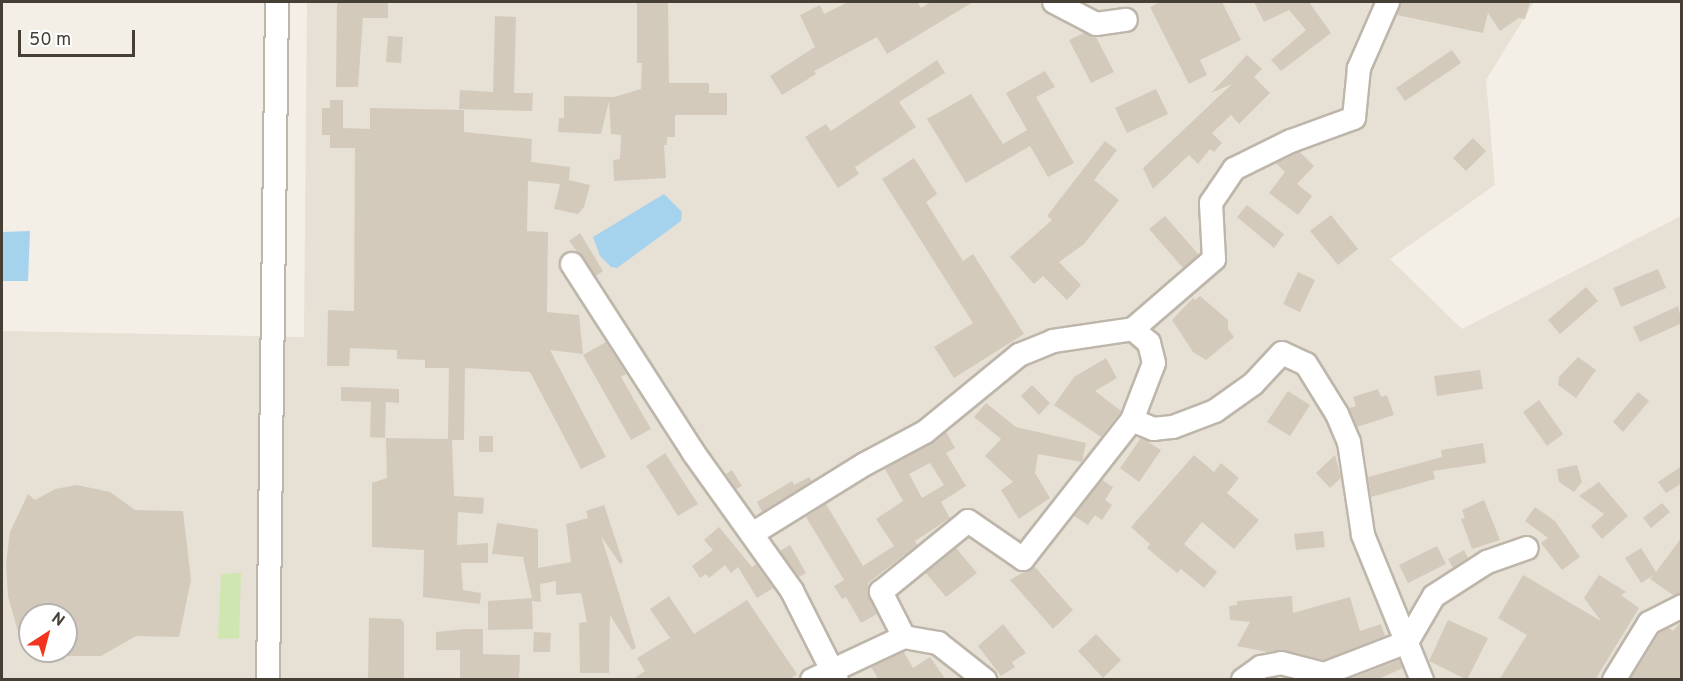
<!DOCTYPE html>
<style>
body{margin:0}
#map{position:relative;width:1683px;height:681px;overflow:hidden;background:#f3efe7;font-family:Overpass,sans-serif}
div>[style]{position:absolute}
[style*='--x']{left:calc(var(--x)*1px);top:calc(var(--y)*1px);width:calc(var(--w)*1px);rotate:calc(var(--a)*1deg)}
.residential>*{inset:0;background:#e6e0d5}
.green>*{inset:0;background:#d0e6b1}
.water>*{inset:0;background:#a5d3ee}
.building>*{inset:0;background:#d4cabc}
.roads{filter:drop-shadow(2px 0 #beb6aa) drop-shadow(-2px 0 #beb6aa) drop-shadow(0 2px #beb6aa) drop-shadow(0 -2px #beb6aa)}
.minor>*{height:22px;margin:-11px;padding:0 11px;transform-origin:11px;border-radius:11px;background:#fff}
span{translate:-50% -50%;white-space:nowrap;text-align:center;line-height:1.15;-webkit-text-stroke:4.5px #fff;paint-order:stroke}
.frame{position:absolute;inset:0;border:3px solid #453f36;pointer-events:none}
.north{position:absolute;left:18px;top:603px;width:60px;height:60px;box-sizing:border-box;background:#fff;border:2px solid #b5b2af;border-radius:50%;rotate:36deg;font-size:16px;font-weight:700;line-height:24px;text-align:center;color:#453f36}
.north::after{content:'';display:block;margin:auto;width:21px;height:27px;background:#f2351e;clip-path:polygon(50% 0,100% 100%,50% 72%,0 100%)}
.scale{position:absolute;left:18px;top:30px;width:117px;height:27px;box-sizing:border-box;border:3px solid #453f36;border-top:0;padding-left:8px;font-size:18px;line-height:21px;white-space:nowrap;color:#453f36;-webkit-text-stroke:4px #fff;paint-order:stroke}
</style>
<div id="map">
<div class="residential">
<div style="clip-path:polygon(evenodd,307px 2px,1534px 2px,1486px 80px,1495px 185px,1390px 259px,1462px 329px,1681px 216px,1681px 679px,2px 680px,2px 331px,304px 337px,307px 2px,30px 615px,66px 615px,66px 651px,30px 651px,30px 615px)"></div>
</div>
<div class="green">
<div style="clip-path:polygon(241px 573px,239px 638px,218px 639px,221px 574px)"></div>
</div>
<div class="water">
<div style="clip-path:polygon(664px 194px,682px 212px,681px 221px,617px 268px,611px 267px,600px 256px,593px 237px)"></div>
<div style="clip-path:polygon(30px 231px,28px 281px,2px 281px,2px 232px)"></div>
</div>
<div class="building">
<div style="clip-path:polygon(337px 2px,388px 2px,388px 18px,363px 18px,358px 87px,336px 87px)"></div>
<div style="clip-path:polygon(637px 2px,668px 2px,669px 83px,709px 83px,709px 93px,727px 93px,727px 115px,675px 115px,675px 137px,667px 137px,667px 145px,664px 145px,666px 178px,614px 181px,613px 160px,620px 159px,621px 135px,611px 134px,609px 101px,601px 134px,558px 132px,559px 118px,564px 118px,564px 96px,614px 97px,641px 89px,642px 63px,637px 63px)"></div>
<div style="clip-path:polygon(848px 2px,917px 2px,921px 8px,930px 2px,973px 2px,887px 54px,877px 37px,814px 71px,816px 74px,782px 95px,770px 76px,815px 47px,800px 15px,820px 5px,824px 14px)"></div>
<div style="clip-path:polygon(1160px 2px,1222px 2px,1241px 40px,1200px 60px,1207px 75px,1189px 84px,1150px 7px)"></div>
<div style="clip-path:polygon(1254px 2px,1309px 2px,1331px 33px,1281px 71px,1271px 60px,1306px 30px,1289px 10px,1264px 22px)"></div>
<div style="clip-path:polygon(1401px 2px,1530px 2px,1525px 19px,1519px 18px,1500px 31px,1488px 13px,1483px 33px,1397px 15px)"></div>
<div style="clip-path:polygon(495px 16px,516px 17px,514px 93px,533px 93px,532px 111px,459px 109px,460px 90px,493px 92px)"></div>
<div style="clip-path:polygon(1084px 33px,1096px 37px,1114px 72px,1091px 83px,1069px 40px)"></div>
<div style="clip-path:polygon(388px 36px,403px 37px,401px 63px,386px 62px)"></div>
<div style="clip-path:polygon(1452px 50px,1461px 63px,1405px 101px,1396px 88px)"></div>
<div style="clip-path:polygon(1247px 55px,1262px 69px,1254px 77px,1270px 93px,1239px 124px,1231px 115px,1212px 133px,1222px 143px,1214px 152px,1210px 149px,1198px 164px,1189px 155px,1153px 189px,1143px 168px,1232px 84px,1211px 93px)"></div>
<div style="clip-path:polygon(937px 60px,945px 73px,899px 102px,916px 127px,855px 167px,859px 174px,838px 188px,805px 137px,826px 124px,831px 131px)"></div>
<div style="clip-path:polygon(1045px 71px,1055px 87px,1036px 97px,1074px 163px,1048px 177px,1030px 146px,966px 183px,927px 119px,971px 94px,1003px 144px,1027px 130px,1006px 93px)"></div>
<div style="clip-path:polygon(1156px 89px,1168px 114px,1127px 133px,1115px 108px)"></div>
<div style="clip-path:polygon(330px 100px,343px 100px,343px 128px,370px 129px,370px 108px,464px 110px,464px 132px,532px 139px,531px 162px,570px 167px,569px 180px,590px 185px,584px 207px,578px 214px,554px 209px,560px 184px,528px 181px,527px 231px,548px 232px,547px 312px,579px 315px,583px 354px,550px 350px,606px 457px,581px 469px,530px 372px,465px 368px,464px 440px,452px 440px,454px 496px,484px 498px,483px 514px,458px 512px,457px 545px,488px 543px,488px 563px,461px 563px,463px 590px,481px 593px,480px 604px,423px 597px,424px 550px,372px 547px,372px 483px,387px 478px,386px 438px,448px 439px,449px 368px,425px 368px,425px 360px,397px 359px,397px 350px,350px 348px,349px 366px,327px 366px,328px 310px,354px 311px,355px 148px,330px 148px,330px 135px,322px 135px,322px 108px,330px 108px)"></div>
<div style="clip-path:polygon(1473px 138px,1486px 151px,1466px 171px,1453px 158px)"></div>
<div style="clip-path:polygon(1105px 141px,1117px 150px,1094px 180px,1119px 200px,1084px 244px,1059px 262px,1081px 285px,1067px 300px,1043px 276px,1034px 284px,1010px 257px,1052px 220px,1047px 216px)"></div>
<div style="clip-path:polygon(1300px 152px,1314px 166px,1297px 184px,1312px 196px,1298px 215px,1269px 193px,1285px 172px,1276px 163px)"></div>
<div style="clip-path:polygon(914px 158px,937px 194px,926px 202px,963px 261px,973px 254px,1024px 334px,954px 378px,934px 347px,973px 323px,882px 179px)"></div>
<div style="clip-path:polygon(1247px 205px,1284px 234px,1274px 248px,1237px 217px)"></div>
<div style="clip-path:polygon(1331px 215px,1358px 249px,1338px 265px,1310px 231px)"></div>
<div style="clip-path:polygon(1165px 216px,1199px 255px,1183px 268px,1149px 229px)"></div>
<div style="clip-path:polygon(580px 233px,603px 271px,596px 276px,569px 241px)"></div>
<div style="clip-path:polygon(1658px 269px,1666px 288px,1621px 307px,1613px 288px)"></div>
<div style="clip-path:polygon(1298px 272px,1315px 280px,1300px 312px,1283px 304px)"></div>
<div style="clip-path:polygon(1586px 287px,1598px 301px,1560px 334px,1548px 320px)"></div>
<div style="clip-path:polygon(1200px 296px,1228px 320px,1228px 329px,1234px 337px,1206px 360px,1193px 352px,1172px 320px,1193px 298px,1195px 300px)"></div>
<div style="clip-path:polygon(1678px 306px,1682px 323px,1640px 342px,1633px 327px)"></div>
<div style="clip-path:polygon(606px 342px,626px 374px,621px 377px,651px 429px,631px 440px,583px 355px)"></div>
<div style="clip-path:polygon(1578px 357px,1596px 370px,1576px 398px,1558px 385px,1559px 377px)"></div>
<div style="clip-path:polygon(1106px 358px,1117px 378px,1095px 391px,1121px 411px,1101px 437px,1054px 405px,1074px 377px)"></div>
<div style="clip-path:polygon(1480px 370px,1483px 389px,1437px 396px,1434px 376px)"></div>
<div style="clip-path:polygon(1032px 385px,1050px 403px,1039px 415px,1021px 396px)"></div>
<div style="clip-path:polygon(341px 387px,399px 389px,399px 403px,386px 402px,385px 438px,370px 437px,371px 402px,341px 401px)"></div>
<div style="clip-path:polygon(1378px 389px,1381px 397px,1387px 395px,1394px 415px,1357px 427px,1349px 408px,1356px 406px,1353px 397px)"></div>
<div style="clip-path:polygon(1288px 391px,1310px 405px,1290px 436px,1267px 422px)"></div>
<div style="clip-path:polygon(1638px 392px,1649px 401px,1623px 432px,1613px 422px)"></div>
<div style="clip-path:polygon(1539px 400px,1563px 434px,1547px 446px,1523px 412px)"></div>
<div style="clip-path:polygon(986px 403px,1016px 427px,1086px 443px,1082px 462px,1038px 454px,1035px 473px,1050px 498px,1019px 519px,1001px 490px,1013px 482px,985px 456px,1001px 439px,974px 417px)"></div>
<div style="clip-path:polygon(evenodd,946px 432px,955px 448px,946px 453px,966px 486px,941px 502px,950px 518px,915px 541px,917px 545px,868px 583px,869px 598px,877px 614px,861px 623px,846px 597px,842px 599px,834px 586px,844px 580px,806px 517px,826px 504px,863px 566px,894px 546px,876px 519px,903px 501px,885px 469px,946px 432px,930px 463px,944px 485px,922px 498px,909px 474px,930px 463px)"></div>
<div style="clip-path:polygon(479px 436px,493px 436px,493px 452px,479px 452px)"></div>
<div style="clip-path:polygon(1141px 438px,1161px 450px,1139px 482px,1120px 468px)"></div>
<div style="clip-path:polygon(1483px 443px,1486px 463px,1433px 471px,1435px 479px,1371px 497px,1368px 477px,1442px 457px,1441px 450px)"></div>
<div style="clip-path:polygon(665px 453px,698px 504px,678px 516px,646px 466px)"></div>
<div style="clip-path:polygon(1194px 455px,1214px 472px,1221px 463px,1239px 478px,1227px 493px,1259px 520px,1234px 549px,1202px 522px,1184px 544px,1217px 572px,1204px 588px,1181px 569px,1177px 573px,1147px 548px,1150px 544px,1131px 527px)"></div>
<div style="clip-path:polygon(1335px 455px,1341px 478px,1330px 488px,1316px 473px)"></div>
<div style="clip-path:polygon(1577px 465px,1582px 482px,1574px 492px,1559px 482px,1557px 469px)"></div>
<div style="clip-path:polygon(1682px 466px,1682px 483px,1666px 493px,1658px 482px)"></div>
<div style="clip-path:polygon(732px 470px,742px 486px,736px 489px,726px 474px)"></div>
<div style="clip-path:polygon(809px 477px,812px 481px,762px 512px,757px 502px,792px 481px,794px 485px)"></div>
<div style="clip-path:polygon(1102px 480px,1113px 487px,1105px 500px,1112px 505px,1102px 520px,1095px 515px,1088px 525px,1074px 516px)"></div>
<div style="clip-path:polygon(1599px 482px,1628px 516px,1602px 539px,1591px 526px,1604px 514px,1579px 496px)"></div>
<div style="clip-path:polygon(77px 485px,110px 492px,135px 510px,183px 511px,191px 580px,179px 637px,136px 636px,101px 656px,66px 656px,66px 615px,30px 615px,30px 654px,17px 628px,8px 596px,6px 564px,10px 532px,28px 494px,35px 500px,55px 489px)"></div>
<div style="clip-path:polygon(1484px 500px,1500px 540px,1472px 549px,1461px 519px,1465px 518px,1462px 510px)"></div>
<div style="clip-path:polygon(1662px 503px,1670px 512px,1651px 528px,1643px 518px)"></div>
<div style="clip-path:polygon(604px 505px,623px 562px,620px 564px,601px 536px,636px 648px,632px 650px,610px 615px,609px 673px,580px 673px,579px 623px,587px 622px,581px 593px,556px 595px,556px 581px,540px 584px,541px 602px,532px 601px,533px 629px,488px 630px,488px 601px,532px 598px,523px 557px,492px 554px,497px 523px,538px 529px,538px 568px,571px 562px,566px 524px,588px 518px,586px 511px)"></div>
<div style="clip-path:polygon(1535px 507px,1555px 521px,1580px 557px,1562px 570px,1541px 543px,1548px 538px,1525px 521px)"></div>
<div style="clip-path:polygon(719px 527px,752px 567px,756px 564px,773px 588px,757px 598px,738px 567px,731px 573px,725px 565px,709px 578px,706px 574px,700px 578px,692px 566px,713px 550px,704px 540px)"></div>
<div style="clip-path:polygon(1323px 531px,1325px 547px,1296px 550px,1294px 534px)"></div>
<div style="clip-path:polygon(1682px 537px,1682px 593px,1673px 595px,1650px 579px,1654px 575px,1641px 583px,1625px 558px,1641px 548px,1656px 572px)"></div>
<div style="clip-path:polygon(790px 545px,806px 573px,799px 577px,780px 551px)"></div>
<div style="clip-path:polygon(1437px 546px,1446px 564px,1408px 583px,1399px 565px)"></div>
<div style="clip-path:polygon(956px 548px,977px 573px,946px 597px,926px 573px)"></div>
<div style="clip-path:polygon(1464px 550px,1468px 558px,1453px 568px,1448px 559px)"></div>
<div style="clip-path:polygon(1034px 566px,1073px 610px,1053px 629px,1010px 580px)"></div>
<div style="clip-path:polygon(1523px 575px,1601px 621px,1584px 598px,1599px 575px,1626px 592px,1621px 595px,1639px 608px,1595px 680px,1499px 680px,1527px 635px,1498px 618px)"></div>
<div style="clip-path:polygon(669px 596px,694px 634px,747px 600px,797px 674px,788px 680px,632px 680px,645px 671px,637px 658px,670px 638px,650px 609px)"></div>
<div style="clip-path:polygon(1292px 596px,1293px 613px,1350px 597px,1360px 631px,1381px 624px,1385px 636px,1323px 660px,1284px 650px,1267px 652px,1237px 646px,1250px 622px,1230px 620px,1229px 606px,1237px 605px,1237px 601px)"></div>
<div style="clip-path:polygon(369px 618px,401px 619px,404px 623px,404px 680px,368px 680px)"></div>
<div style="clip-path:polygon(1448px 620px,1488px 638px,1467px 680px,1429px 661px)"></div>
<div style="clip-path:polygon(1682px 621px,1682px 680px,1630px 680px,1660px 632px,1669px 628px,1673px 631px)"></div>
<div style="clip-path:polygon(1003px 624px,1026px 653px,1012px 662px,1015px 667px,1001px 676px,978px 646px)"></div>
<div style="clip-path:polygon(466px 629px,483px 629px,483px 654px,520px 655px,519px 680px,460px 680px,460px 650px,436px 650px,436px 632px)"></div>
<div style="clip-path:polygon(534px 632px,551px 633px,550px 652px,533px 652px)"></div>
<div style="clip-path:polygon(1096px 634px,1121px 660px,1103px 678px,1078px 651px)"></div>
<div style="clip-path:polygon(904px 652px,913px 668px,930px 657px,946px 680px,879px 680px,871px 667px)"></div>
<div style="clip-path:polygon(1399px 660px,1403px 668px,1376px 680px,1347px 680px)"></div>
</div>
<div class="roads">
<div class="minor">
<div style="--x:1054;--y:2;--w:47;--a:27.6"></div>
<div style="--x:1096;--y:24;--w:30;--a:-8"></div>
<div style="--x:572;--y:264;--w:224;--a:57.2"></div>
<div style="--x:693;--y:452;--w:171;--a:54.5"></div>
<div style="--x:792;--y:591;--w:100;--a:63.2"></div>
<div style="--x:1132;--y:420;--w:61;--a:-68.9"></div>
<div style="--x:1154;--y:363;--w:21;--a:-104"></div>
<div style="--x:1149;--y:343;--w:21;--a:-139"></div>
<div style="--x:1133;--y:329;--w:107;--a:-40.8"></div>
<div style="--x:1214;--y:259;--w:56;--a:-93.1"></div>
<div style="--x:1211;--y:203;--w:41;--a:-55.9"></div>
<div style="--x:1234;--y:169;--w:64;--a:-26.2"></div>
<div style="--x:1291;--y:141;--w:67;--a:-20.1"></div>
<div style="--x:1354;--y:118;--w:50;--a:-84.3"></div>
<div style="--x:1359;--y:68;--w:72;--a:-66.3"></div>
<div style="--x:752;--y:534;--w:133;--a:-31.8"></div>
<div style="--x:865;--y:464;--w:68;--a:-28.1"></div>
<div style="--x:925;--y:432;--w:122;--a:-39.3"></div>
<div style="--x:1019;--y:355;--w:37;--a:-22"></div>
<div style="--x:1053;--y:341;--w:81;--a:-8.5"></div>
<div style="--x:904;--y:637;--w:35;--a:10"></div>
<div style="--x:938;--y:643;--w:60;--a:38.2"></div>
<div style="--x:268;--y:680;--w:678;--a:-89.24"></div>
<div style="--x:812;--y:680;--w:102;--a:-25.1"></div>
<div style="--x:904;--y:637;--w:51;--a:-117.1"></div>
<div style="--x:881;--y:592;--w:112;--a:-39.2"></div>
<div style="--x:968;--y:521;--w:67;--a:34.6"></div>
<div style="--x:1023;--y:559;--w:177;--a:-51.9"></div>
<div style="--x:1132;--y:420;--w:23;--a:23"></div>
<div style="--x:1153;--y:429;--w:20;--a:-6"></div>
<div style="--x:1173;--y:427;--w:45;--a:-20.9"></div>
<div style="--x:1215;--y:411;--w:47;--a:-35.4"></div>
<div style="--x:1253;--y:384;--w:42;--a:-46.9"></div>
<div style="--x:1282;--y:353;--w:26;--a:25"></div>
<div style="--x:1306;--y:364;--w:59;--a:58.2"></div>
<div style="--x:1337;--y:414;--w:30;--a:67"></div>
<div style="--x:1349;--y:442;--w:94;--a:81.4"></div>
<div style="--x:1363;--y:535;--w:157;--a:67.9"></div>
<div style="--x:1243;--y:680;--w:22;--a:-36"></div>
<div style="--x:1261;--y:667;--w:20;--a:-11"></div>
<div style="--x:1281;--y:663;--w:44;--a:14.3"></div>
<div style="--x:1324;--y:674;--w:89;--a:-21.1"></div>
<div style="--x:1407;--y:642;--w:53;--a:-59.6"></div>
<div style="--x:1434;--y:596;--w:63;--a:-32.7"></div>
<div style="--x:1487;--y:562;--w:42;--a:-19.3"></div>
<div style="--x:1614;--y:680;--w:67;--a:-58.4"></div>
<div style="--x:1649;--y:623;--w:37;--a:-27"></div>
</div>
</div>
<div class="frame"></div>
<div class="north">N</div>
<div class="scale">50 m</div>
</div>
